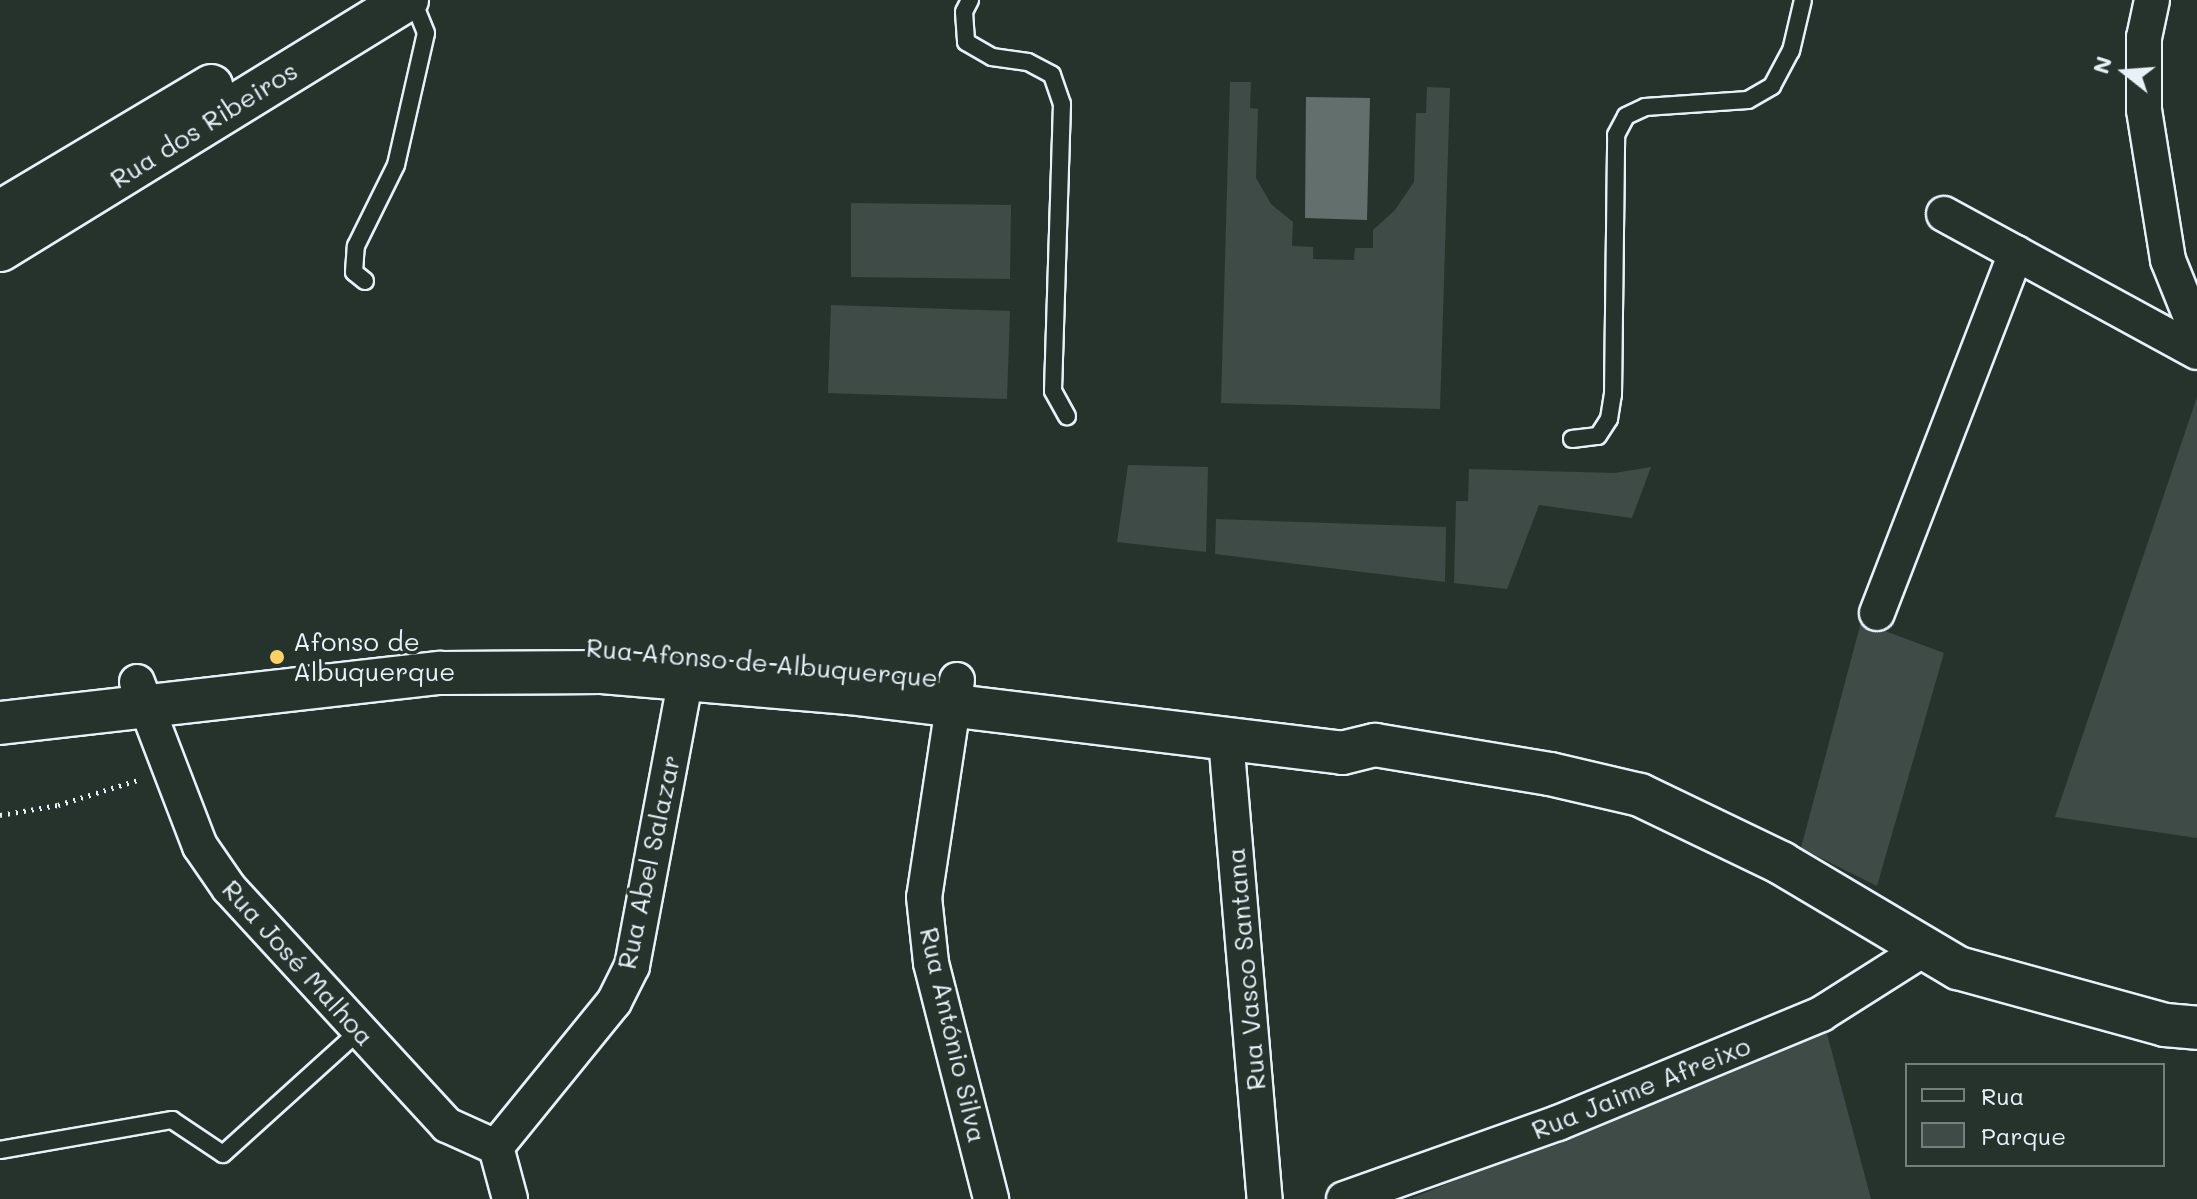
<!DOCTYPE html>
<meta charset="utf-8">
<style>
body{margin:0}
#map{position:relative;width:2197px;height:1199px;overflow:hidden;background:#26332d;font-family:Mali,sans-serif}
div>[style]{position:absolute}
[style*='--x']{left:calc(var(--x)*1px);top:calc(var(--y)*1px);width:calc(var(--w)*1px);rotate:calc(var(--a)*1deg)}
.green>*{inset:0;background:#3e4b47}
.water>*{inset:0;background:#636f6d}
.path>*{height:5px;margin-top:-2.5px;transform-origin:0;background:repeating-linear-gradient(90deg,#e8f1f8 0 2px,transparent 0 8px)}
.roads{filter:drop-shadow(2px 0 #e8f1f8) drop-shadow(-2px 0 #e8f1f8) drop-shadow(0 2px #e8f1f8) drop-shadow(0 -2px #e8f1f8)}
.service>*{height:16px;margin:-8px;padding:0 8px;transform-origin:8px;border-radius:8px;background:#26332d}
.minor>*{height:34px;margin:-17px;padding:0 17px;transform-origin:17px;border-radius:17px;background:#26332d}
.tertiary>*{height:42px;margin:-21px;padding:0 21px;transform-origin:21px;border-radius:21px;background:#26332d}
.dots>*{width:22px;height:22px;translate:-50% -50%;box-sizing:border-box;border:4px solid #26332d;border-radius:50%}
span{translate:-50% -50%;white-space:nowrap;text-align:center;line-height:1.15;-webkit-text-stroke:7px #26332d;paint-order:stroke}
.street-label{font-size:26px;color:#e8f1f8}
.poi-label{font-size:26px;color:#e8f1f8}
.left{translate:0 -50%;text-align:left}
.legend{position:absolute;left:1905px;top:1063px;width:260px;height:104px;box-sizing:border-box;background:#26332d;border:2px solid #747f7e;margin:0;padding:10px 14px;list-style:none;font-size:24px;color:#e8f1f8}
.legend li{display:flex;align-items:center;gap:16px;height:40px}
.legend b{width:40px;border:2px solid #747f7e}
.north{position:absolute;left:2085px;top:32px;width:80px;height:80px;-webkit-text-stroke:6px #26332d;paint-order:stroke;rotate:287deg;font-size:22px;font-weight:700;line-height:32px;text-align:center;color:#e8f1f8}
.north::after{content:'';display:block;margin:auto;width:28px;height:36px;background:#e8f1f8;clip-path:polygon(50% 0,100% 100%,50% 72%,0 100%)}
</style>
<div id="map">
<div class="green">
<div style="clip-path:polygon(1230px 82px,1251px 82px,1250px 108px,1258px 109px,1256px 178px,1271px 204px,1293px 222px,1292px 246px,1313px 247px,1313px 259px,1354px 260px,1355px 248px,1373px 248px,1373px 230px,1395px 210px,1414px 182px,1416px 113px,1426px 113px,1427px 87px,1450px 88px,1440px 409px,1221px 403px)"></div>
<div style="clip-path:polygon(851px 203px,1011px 205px,1010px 279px,851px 277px)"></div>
<div style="clip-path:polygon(831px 305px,1010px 311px,1007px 399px,828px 393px)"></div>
<div style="clip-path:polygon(2197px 397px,2197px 838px,2055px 817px)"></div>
<div style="clip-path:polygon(1128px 465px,1208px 467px,1206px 552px,1117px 542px)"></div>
<div style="clip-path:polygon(1651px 467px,1632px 518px,1539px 505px,1507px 589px,1454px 583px,1456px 501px,1468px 501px,1469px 469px,1615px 473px)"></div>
<div style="clip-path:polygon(1216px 519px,1446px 527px,1445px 582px,1215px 554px)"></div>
<div style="clip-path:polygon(1861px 622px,1944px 653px,1877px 886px,1801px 848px)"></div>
<div style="clip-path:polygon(1826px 1030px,1871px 1199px,1410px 1199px,1615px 1114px)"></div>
</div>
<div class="water">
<div style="clip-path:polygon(1306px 97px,1370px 98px,1367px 220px,1305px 218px)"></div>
</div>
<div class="path">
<div style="--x:0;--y:815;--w:59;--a:-9.8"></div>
<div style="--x:58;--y:805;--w:84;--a:-17.4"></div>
</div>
<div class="roads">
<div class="service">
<div style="--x:970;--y:0;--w:13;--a:117"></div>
<div style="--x:964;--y:12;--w:30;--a:86"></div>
<div style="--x:966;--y:42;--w:30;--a:30"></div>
<div style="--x:992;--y:57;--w:36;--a:8"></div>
<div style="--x:1028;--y:62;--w:27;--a:28"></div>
<div style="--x:1052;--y:75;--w:31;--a:71"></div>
<div style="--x:1062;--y:104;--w:287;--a:91.8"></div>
<div style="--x:1053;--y:391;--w:29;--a:61"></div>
<div style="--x:365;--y:281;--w:14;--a:-141"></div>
<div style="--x:354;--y:272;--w:26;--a:-86"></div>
<div style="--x:356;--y:246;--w:90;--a:-63.7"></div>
<div style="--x:396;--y:165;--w:135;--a:-77.2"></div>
<div style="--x:426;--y:33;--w:35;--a:-112"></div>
<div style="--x:1572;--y:439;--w:26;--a:-7"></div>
<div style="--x:1598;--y:436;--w:20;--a:-57"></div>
<div style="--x:1609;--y:419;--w:24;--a:-81"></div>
<div style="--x:1613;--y:395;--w:260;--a:-89.3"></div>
<div style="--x:1616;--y:135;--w:21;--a:-62"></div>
<div style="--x:1626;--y:116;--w:21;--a:-25"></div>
<div style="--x:1645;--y:107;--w:103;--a:-3.9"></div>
<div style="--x:1748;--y:100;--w:28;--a:-30"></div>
<div style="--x:1772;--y:86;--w:40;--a:-62"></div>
<div style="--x:1791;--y:51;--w:52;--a:-76.8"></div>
<div style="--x:0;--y:1150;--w:175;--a:-9.9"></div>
<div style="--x:172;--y:1120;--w:61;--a:33.7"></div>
<div style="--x:223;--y:1154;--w:182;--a:-42.1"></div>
</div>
<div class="minor">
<div style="--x:2152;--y:0;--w:38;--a:102"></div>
<div style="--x:2144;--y:37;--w:73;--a:90"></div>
<div style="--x:2144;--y:110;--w:152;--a:80.9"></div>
<div style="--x:2168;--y:260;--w:78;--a:68.1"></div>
<div style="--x:1944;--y:214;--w:288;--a:28.6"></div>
<div style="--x:1877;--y:613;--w:386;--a:-68.9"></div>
<div style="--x:957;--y:680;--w:219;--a:98.6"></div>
<div style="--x:924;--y:897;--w:66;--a:83.9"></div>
<div style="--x:931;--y:963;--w:244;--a:75.7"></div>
<div style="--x:137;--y:682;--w:176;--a:69"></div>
<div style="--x:200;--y:846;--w:51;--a:55.4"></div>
<div style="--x:229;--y:888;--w:322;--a:47.4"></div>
<div style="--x:447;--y:1125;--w:54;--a:24.2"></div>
<div style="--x:496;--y:1147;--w:54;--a:74.9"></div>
<div style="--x:1226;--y:739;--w:462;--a:85.2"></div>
<div style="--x:496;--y:1147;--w:187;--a:-50.9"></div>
<div style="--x:614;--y:1002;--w:40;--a:-63.4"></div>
<div style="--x:632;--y:966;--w:293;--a:-79.4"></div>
<div style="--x:1344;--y:1199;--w:227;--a:-19.6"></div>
<div style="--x:1558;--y:1123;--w:285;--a:-22.5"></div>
<div style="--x:1821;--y:1014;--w:122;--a:-32.3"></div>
</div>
<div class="tertiary">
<div style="--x:0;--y:212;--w:246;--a:-30.8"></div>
<div style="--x:0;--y:250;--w:478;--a:-31.6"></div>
<div style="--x:0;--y:723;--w:444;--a:-6.5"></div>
<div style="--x:441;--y:673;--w:161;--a:-0.4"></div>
<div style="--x:602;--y:672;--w:248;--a:4.9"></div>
<div style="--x:849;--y:693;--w:497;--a:6.9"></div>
<div style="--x:1342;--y:753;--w:34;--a:-14"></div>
<div style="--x:1375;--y:745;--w:177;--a:9.4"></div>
<div style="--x:1550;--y:774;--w:92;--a:13.1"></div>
<div style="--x:1640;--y:795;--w:157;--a:25.7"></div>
<div style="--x:1781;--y:863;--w:206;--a:30.7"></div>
<div style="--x:1958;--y:968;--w:215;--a:15.4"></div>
<div style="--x:2165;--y:1025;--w:32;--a:5"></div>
</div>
</div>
<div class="dots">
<div style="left:277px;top:657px;background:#ffd166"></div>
</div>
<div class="street-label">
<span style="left:204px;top:125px;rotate:-32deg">Rua dos Ribeiros</span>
<span style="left:762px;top:663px;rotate:5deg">Rua Afonso de Albuquerque</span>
<span style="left:649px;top:862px;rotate:-78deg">Rua Abel Salazar</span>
<span style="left:298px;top:963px;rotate:48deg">Rua José Malhoa</span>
<span style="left:1246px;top:969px;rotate:-95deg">Rua Vasco Santana</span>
<span style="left:953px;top:1035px;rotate:77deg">Rua António Silva</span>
<span style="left:1641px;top:1088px;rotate:-22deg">Rua Jaime Afreixo</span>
</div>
<div class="poi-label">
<span class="left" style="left:293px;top:657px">Afonso de<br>Albuquerque</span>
</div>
<ul class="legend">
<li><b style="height:10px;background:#26332d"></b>Rua</li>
<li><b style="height:22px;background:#3e4b47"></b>Parque</li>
</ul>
<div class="north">N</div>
</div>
